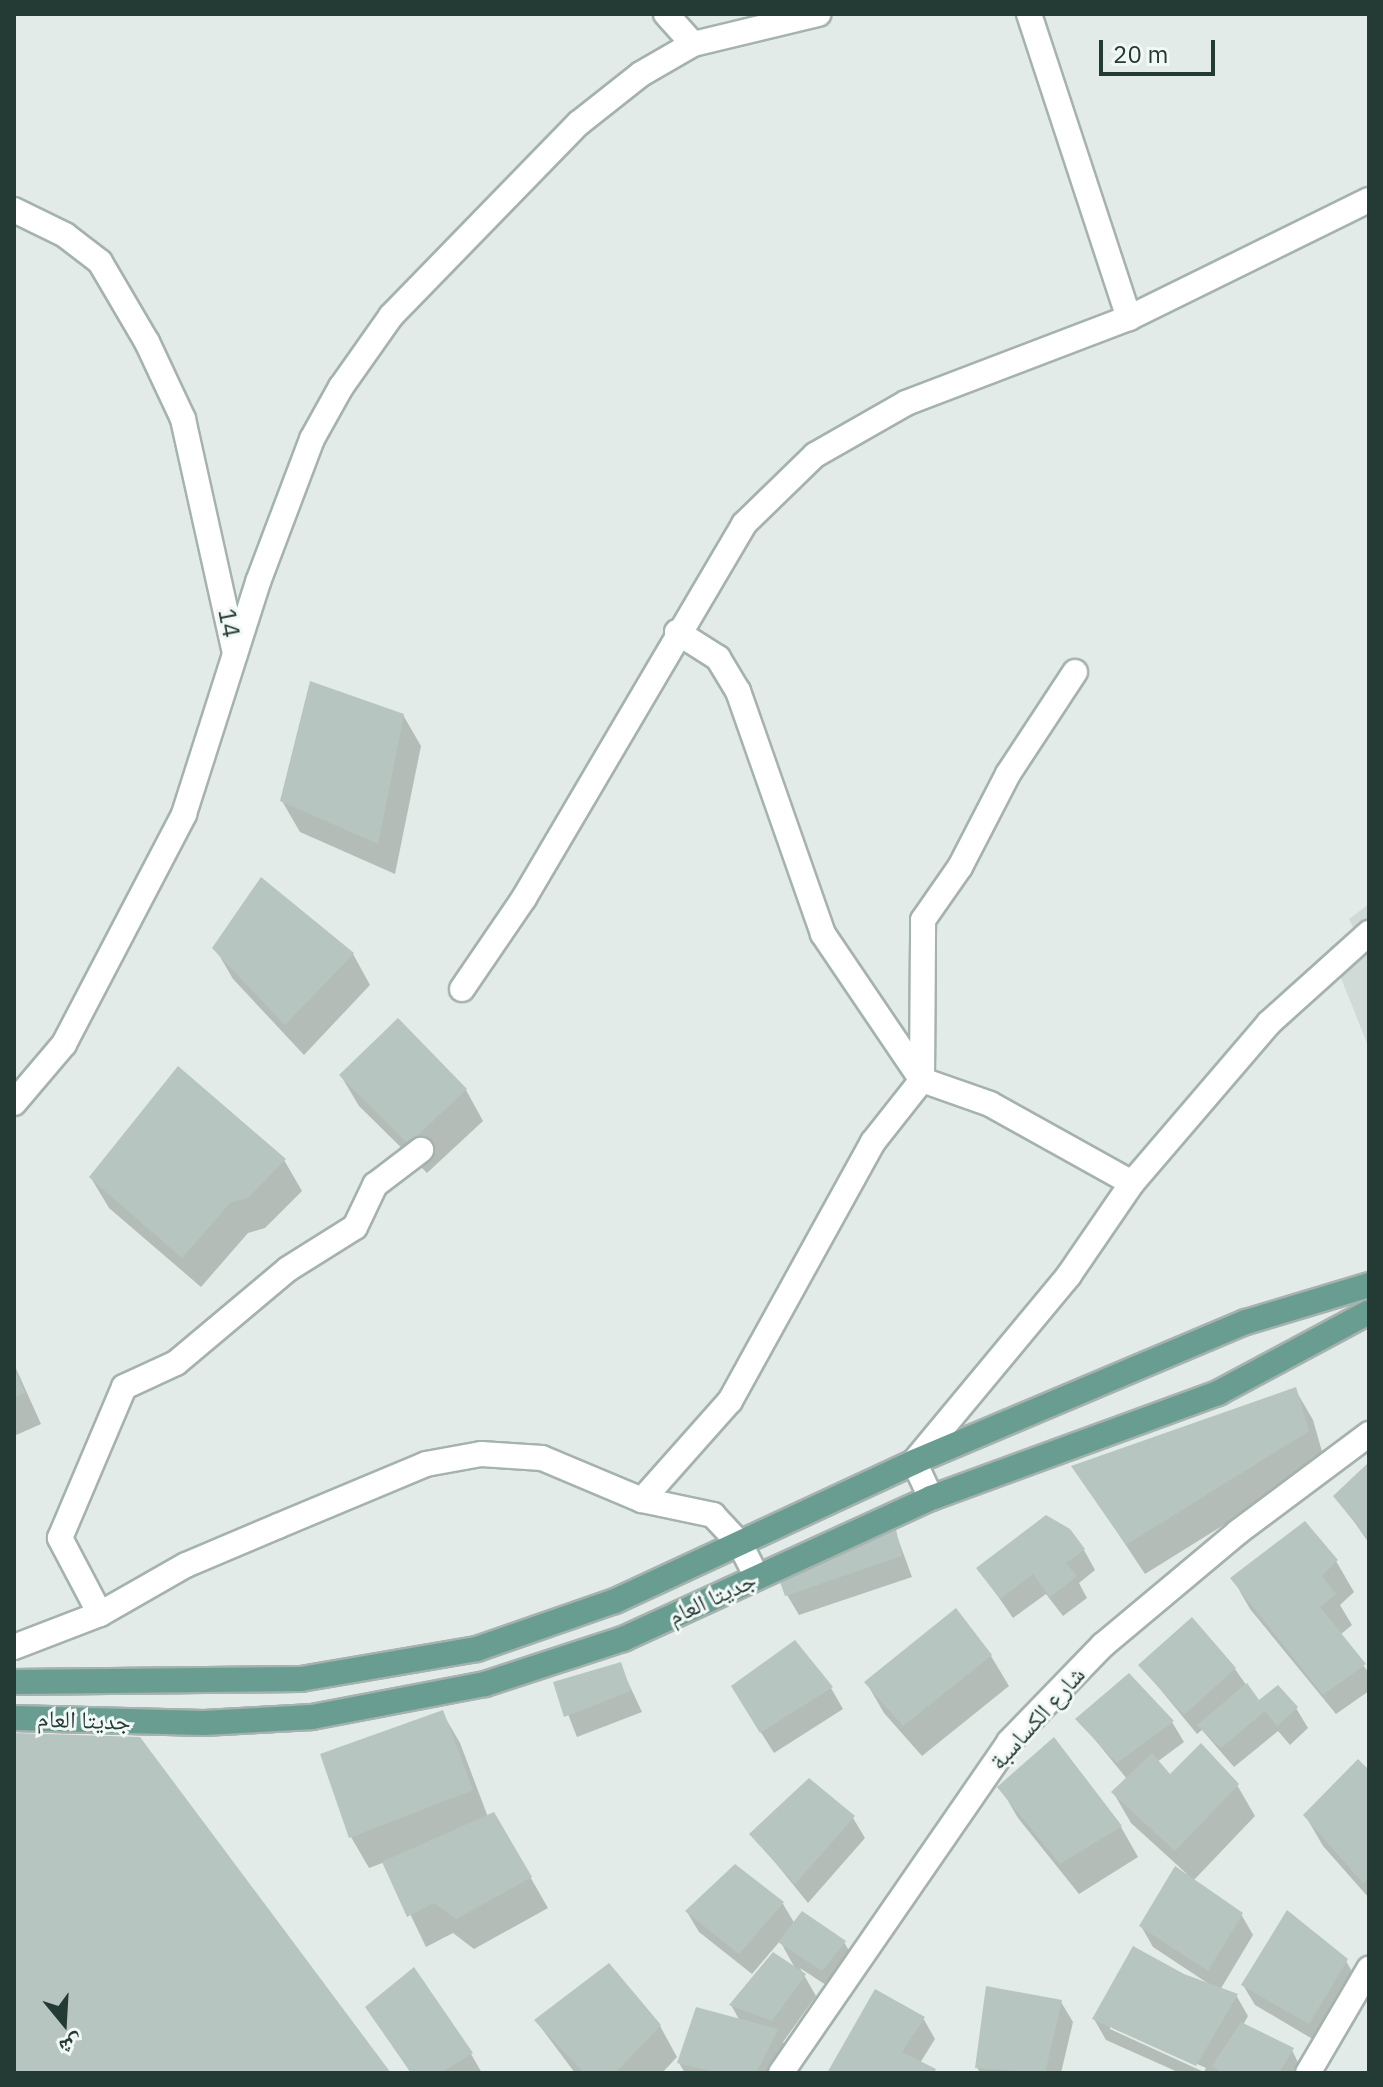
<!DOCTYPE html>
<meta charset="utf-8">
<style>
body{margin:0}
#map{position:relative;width:1383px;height:2087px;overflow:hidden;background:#e2ebe7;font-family:"IBM Plex Sans","Noto Naskh Arabic",sans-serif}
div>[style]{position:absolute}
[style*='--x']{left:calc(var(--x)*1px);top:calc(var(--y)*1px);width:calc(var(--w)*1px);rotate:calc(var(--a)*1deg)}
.built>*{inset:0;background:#d0dad6}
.shadow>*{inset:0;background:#0003}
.building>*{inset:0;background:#b7c5c0}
.roads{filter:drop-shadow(2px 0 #a5b2ae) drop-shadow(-2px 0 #a5b2ae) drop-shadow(0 2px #a5b2ae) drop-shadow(0 -2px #a5b2ae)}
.minor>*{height:24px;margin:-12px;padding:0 12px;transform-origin:12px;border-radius:12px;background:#fff}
.major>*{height:24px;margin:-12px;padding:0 12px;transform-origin:12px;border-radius:12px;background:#6a9d92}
span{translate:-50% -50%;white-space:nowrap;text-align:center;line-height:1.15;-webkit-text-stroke:6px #f2f8f5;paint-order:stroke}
.street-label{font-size:24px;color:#233a35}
.frame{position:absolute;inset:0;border:16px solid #233a35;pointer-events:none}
.north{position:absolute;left:24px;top:1983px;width:80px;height:80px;-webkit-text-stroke:6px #f2f8f5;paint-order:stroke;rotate:162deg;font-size:22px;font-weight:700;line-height:32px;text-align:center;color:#233a35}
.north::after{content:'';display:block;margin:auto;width:28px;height:36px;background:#233a35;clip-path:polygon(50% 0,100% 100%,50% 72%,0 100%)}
.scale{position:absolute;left:1099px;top:40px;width:116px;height:36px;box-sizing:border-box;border:4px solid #233a35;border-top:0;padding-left:10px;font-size:24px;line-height:28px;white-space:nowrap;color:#233a35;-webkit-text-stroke:6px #f2f8f5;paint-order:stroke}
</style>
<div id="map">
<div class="built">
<div style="clip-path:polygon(1369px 904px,1369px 1048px,1329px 948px,1354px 930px,1349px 919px)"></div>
</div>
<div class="shadow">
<div style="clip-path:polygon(403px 715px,421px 746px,395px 874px,300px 832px,282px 801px)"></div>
<div style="clip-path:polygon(215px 948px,353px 954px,370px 985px,304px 1055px,233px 979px)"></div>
<div style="clip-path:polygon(398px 1021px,466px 1090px,483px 1121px,427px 1173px,359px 1106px,341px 1076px)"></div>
<div style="clip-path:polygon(284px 1160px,302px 1191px,265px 1228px,248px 1233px,201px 1287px,109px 1208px,91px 1178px)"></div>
<div style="clip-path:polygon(14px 1364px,41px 1424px,14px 1436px)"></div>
<div style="clip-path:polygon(1295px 1389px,1313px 1420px,1325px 1462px,1145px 1574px,1074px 1467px)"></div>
<div style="clip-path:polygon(1369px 1465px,1369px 1543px,1336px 1496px)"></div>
<div style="clip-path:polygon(894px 1528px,912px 1577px,799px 1615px,787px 1595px)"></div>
<div style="clip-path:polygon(1084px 1550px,1095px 1570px,1079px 1583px,1087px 1598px,1063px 1616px,1046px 1594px,1013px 1618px,979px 1569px)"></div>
<div style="clip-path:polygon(1336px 1561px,1354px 1592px,1340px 1605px,1352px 1625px,1340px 1635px,1369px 1673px,1369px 1691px,1336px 1714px,1250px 1609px,1233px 1579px)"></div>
<div style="clip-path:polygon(991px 1656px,1009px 1686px,922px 1756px,884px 1713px,866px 1682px)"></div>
<div style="clip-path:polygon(620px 1665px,642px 1712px,577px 1737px,556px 1684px)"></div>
<div style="clip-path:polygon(1141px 1666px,1235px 1669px,1259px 1703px,1296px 1708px,1308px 1728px,1290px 1745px,1278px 1731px,1234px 1767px,1202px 1730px,1197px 1734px)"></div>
<div style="clip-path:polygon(831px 1688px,843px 1709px,774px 1753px,745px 1707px)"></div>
<div style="clip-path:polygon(442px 1712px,460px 1743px,488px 1817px,494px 1814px,548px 1908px,474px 1949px,453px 1933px,426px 1947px,385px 1862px,369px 1868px,351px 1837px,322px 1755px)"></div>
<div style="clip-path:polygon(evenodd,1078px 1719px,1172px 1722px,1184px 1742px,1157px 1762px,1170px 1777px,1237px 1785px,1255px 1816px,1193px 1881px,1241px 1914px,1253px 1935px,1220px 1990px,1236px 1995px,1248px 2016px,1243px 2025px,1292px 2050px,1303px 2073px,1180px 2073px,1106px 2040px,1094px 2019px,1183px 1976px,1209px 1984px,1153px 1947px,1141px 1926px,1187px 1874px,1131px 1823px,1113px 1792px,1127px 1779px,1078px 1719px,1110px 2025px,1206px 2068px,1204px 2072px,1110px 2029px,1110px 2025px)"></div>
<div style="clip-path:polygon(1369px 1773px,1369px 1898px,1323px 1846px,1305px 1815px)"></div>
<div style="clip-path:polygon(1000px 1787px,1121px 1827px,1138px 1857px,1079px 1894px,1018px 1818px)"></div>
<div style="clip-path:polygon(853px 1818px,865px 1838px,808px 1903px,752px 1834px)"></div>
<div style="clip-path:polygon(735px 1867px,783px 1904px,795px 1924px,844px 1942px,856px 1963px,835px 1991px,800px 1968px,816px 1996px,783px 2042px,789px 2051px,778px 2073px,685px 2073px,679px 2063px,740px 2021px,731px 2005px,796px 1970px,780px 1941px,752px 1974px,699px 1932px,687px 1912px)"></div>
<div style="clip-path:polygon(1346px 1961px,1358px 1982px,1321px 2044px,1255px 2005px,1243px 1985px)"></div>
<div style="clip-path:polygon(1061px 2002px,1073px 2022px,1061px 2073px,980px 2073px,977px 2067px)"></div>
<div style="clip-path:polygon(368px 2008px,471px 2054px,482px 2073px,411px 2073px)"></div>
<div style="clip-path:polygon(923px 2018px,935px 2039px,920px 2063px,936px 2073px,830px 2073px)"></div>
<div style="clip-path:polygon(536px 2021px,660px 2026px,677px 2057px,662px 2073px,575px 2073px)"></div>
</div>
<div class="building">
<div style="clip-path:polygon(310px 681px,404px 714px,378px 844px,280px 801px)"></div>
<div style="clip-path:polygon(261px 877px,354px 953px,285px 1025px,212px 948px)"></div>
<div style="clip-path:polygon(398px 1018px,467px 1089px,408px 1144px,339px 1075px)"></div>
<div style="clip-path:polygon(178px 1066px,286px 1159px,248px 1198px,230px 1203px,182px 1258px,89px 1177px)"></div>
<div style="clip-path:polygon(14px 1368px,25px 1393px,14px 1398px)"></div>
<div style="clip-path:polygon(1296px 1387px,1309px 1431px,1126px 1545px,1071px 1466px)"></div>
<div style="clip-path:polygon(1369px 1462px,1369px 1540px,1333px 1496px)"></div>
<div style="clip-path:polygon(1046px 1515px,1070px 1529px,1085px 1549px,1066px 1563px,1077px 1576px,1050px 1597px,1033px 1574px,1000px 1599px,976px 1568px)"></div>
<div style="clip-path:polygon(1305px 1521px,1338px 1560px,1322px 1576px,1336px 1594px,1320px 1607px,1366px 1664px,1323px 1695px,1230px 1578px)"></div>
<div style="clip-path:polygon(895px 1525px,902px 1556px,785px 1596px,780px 1582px)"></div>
<div style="clip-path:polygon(956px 1608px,992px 1655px,903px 1726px,864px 1682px)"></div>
<div style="clip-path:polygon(1192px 1617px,1236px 1668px,1184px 1715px,1138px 1665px)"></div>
<div style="clip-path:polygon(795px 1640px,833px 1687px,760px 1733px,731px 1686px)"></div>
<div style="clip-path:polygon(621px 1662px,631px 1691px,564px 1717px,553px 1682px)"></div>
<div style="clip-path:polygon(1129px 1673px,1174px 1721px,1117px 1763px,1075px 1719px)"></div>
<div style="clip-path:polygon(1247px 1683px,1259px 1700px,1278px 1685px,1298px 1707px,1277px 1726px,1265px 1711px,1221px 1748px,1197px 1725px)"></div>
<div style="clip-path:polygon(443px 1710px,473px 1790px,349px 1838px,320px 1754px)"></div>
<div style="clip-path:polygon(14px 1733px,140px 1737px,391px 2073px,14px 2073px)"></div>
<div style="clip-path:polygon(1054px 1737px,1122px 1826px,1060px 1864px,997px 1787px)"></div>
<div style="clip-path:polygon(1201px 1743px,1239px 1784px,1175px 1851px,1111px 1792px,1152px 1753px,1170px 1774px)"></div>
<div style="clip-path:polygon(1358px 1759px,1369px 1770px,1369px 1878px,1363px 1883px,1303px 1815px)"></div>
<div style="clip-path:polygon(809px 1778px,855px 1816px,795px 1884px,749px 1834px)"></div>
<div style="clip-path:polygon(494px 1812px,532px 1877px,456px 1919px,434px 1903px,407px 1917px,382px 1862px)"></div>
<div style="clip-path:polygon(735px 1864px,784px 1902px,739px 1954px,685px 1911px)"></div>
<div style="clip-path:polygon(1175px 1866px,1243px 1913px,1208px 1971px,1139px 1926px)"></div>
<div style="clip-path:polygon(1287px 1910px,1348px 1959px,1309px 2024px,1241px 1985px)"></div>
<div style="clip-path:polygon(802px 1911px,846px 1941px,822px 1971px,778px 1942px)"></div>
<div style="clip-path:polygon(1133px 1946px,1184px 1974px,1238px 1994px,1196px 2066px,1092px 2019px)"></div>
<div style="clip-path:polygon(773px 1952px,806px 1974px,772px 2021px,729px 2005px)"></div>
<div style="clip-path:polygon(609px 1963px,661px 2025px,615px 2073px,584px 2073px,534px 2020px)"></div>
<div style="clip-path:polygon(414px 1967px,473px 2053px,441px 2073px,411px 2073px,365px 2007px)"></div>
<div style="clip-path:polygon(986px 1986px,1062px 2000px,1045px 2073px,975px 2068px)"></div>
<div style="clip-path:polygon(875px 1989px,925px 2017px,902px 2052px,936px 2069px,934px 2073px,827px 2073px)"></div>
<div style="clip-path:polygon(696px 2007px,778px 2029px,756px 2073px,718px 2073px,677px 2063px)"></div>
<div style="clip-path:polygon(1241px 2022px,1294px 2048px,1279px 2073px,1222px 2073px,1212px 2066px)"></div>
</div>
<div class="roads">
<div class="minor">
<div style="--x:666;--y:14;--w:40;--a:48"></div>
<div style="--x:1029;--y:14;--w:320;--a:71.8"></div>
<div style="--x:14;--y:210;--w:57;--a:26.1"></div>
<div style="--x:65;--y:235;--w:44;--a:37.6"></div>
<div style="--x:100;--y:262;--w:93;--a:59.6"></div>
<div style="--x:147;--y:342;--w:85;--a:64.9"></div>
<div style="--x:183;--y:419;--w:240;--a:77.5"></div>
<div style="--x:677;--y:632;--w:49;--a:32.4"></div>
<div style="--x:718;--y:658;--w:39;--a:59"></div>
<div style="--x:738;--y:691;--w:257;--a:70.7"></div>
<div style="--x:823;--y:934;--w:176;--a:55.9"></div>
<div style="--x:922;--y:1080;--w:72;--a:19.4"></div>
<div style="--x:990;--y:1104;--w:162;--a:29.1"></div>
<div style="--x:462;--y:989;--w:110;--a:-55.7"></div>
<div style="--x:524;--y:898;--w:434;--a:-59.5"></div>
<div style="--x:744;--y:524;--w:99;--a:-44.2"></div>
<div style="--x:815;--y:455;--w:105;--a:-29.7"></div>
<div style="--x:906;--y:403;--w:239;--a:-20.9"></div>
<div style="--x:1129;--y:318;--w:267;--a:-26.2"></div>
<div style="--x:14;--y:1103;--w:77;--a:-49.7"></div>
<div style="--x:64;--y:1044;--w:259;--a:-62.4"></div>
<div style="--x:184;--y:814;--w:244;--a:-72.3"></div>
<div style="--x:258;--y:582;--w:153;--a:-69.3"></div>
<div style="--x:312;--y:439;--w:60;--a:-60.9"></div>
<div style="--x:341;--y:387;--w:87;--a:-54.8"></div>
<div style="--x:391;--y:316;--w:269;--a:-45.8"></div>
<div style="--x:579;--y:123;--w:79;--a:-38.3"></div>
<div style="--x:641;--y:74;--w:60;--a:-30"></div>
<div style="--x:693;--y:44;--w:129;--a:-13.5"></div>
<div style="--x:931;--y:1498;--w:40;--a:-115"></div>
<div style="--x:914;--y:1462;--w:243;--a:-50.3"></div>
<div style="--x:1069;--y:1275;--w:112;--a:-55.6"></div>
<div style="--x:1132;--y:1183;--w:211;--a:-49.4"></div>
<div style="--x:1269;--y:1023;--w:135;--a:-42"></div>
<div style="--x:642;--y:1500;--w:132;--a:-48.4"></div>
<div style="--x:730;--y:1401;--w:296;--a:-61.1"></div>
<div style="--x:873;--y:1142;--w:79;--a:-51.7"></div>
<div style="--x:922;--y:1080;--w:160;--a:-89.6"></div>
<div style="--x:923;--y:920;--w:65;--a:-55.1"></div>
<div style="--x:960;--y:867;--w:105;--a:-62.7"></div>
<div style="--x:1008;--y:774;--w:122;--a:-56.7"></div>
<div style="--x:100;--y:1614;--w:99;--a:-29.7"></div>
<div style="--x:186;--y:1565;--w:100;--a:-23"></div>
<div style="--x:278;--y:1526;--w:160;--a:-22.7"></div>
<div style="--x:426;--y:1464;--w:56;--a:-10.3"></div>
<div style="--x:481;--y:1454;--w:61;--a:3.8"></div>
<div style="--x:542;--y:1458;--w:108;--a:22.8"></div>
<div style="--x:642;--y:1500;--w:73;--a:11.9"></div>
<div style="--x:713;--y:1515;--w:40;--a:47"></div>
<div style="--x:740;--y:1544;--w:37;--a:63"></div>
<div style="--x:14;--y:1647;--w:92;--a:-21"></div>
<div style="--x:100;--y:1614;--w:86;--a:-117.8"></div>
<div style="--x:60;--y:1538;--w:164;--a:-67"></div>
<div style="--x:124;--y:1387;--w:57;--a:-24.8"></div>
<div style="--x:176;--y:1363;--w:146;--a:-40"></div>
<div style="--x:288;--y:1269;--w:79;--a:-32.1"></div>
<div style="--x:355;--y:1227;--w:47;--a:-64.5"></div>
<div style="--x:375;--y:1185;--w:58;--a:-37.3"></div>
<div style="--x:781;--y:2073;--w:402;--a:-55.4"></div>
<div style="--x:1009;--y:1742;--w:135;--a:-45.9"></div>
<div style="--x:1103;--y:1645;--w:176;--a:-39.9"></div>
<div style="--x:1238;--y:1532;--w:164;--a:-36.8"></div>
<div style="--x:1308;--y:2073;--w:121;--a:-59.6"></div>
</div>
<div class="major">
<div style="--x:14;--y:1682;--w:287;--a:-0.6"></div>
<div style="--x:301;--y:1679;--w:179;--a:-9.7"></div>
<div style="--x:477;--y:1649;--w:146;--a:-19.2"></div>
<div style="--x:615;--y:1601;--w:330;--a:-24.9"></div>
<div style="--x:914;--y:1462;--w:360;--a:-22.9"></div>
<div style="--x:1246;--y:1322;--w:128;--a:-16.7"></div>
<div style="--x:14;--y:1718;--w:190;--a:1.5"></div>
<div style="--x:204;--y:1723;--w:108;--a:-3.2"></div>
<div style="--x:312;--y:1717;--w:176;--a:-10.8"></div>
<div style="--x:485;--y:1684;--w:145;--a:-18.1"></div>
<div style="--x:623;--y:1639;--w:339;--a:-24.6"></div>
<div style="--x:931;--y:1498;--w:306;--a:-20.1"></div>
<div style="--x:1218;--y:1393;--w:171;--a:-28.2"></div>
</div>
</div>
<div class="street-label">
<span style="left:229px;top:623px;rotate:79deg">14</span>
<span style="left:712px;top:1598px;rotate:-25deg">جديتا العام</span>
<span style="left:1037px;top:1718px;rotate:-48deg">شارع الكساسبة</span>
<span style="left:84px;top:1720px;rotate:2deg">جديتا العام</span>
</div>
<div class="frame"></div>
<div class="north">ش</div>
<div class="scale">20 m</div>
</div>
